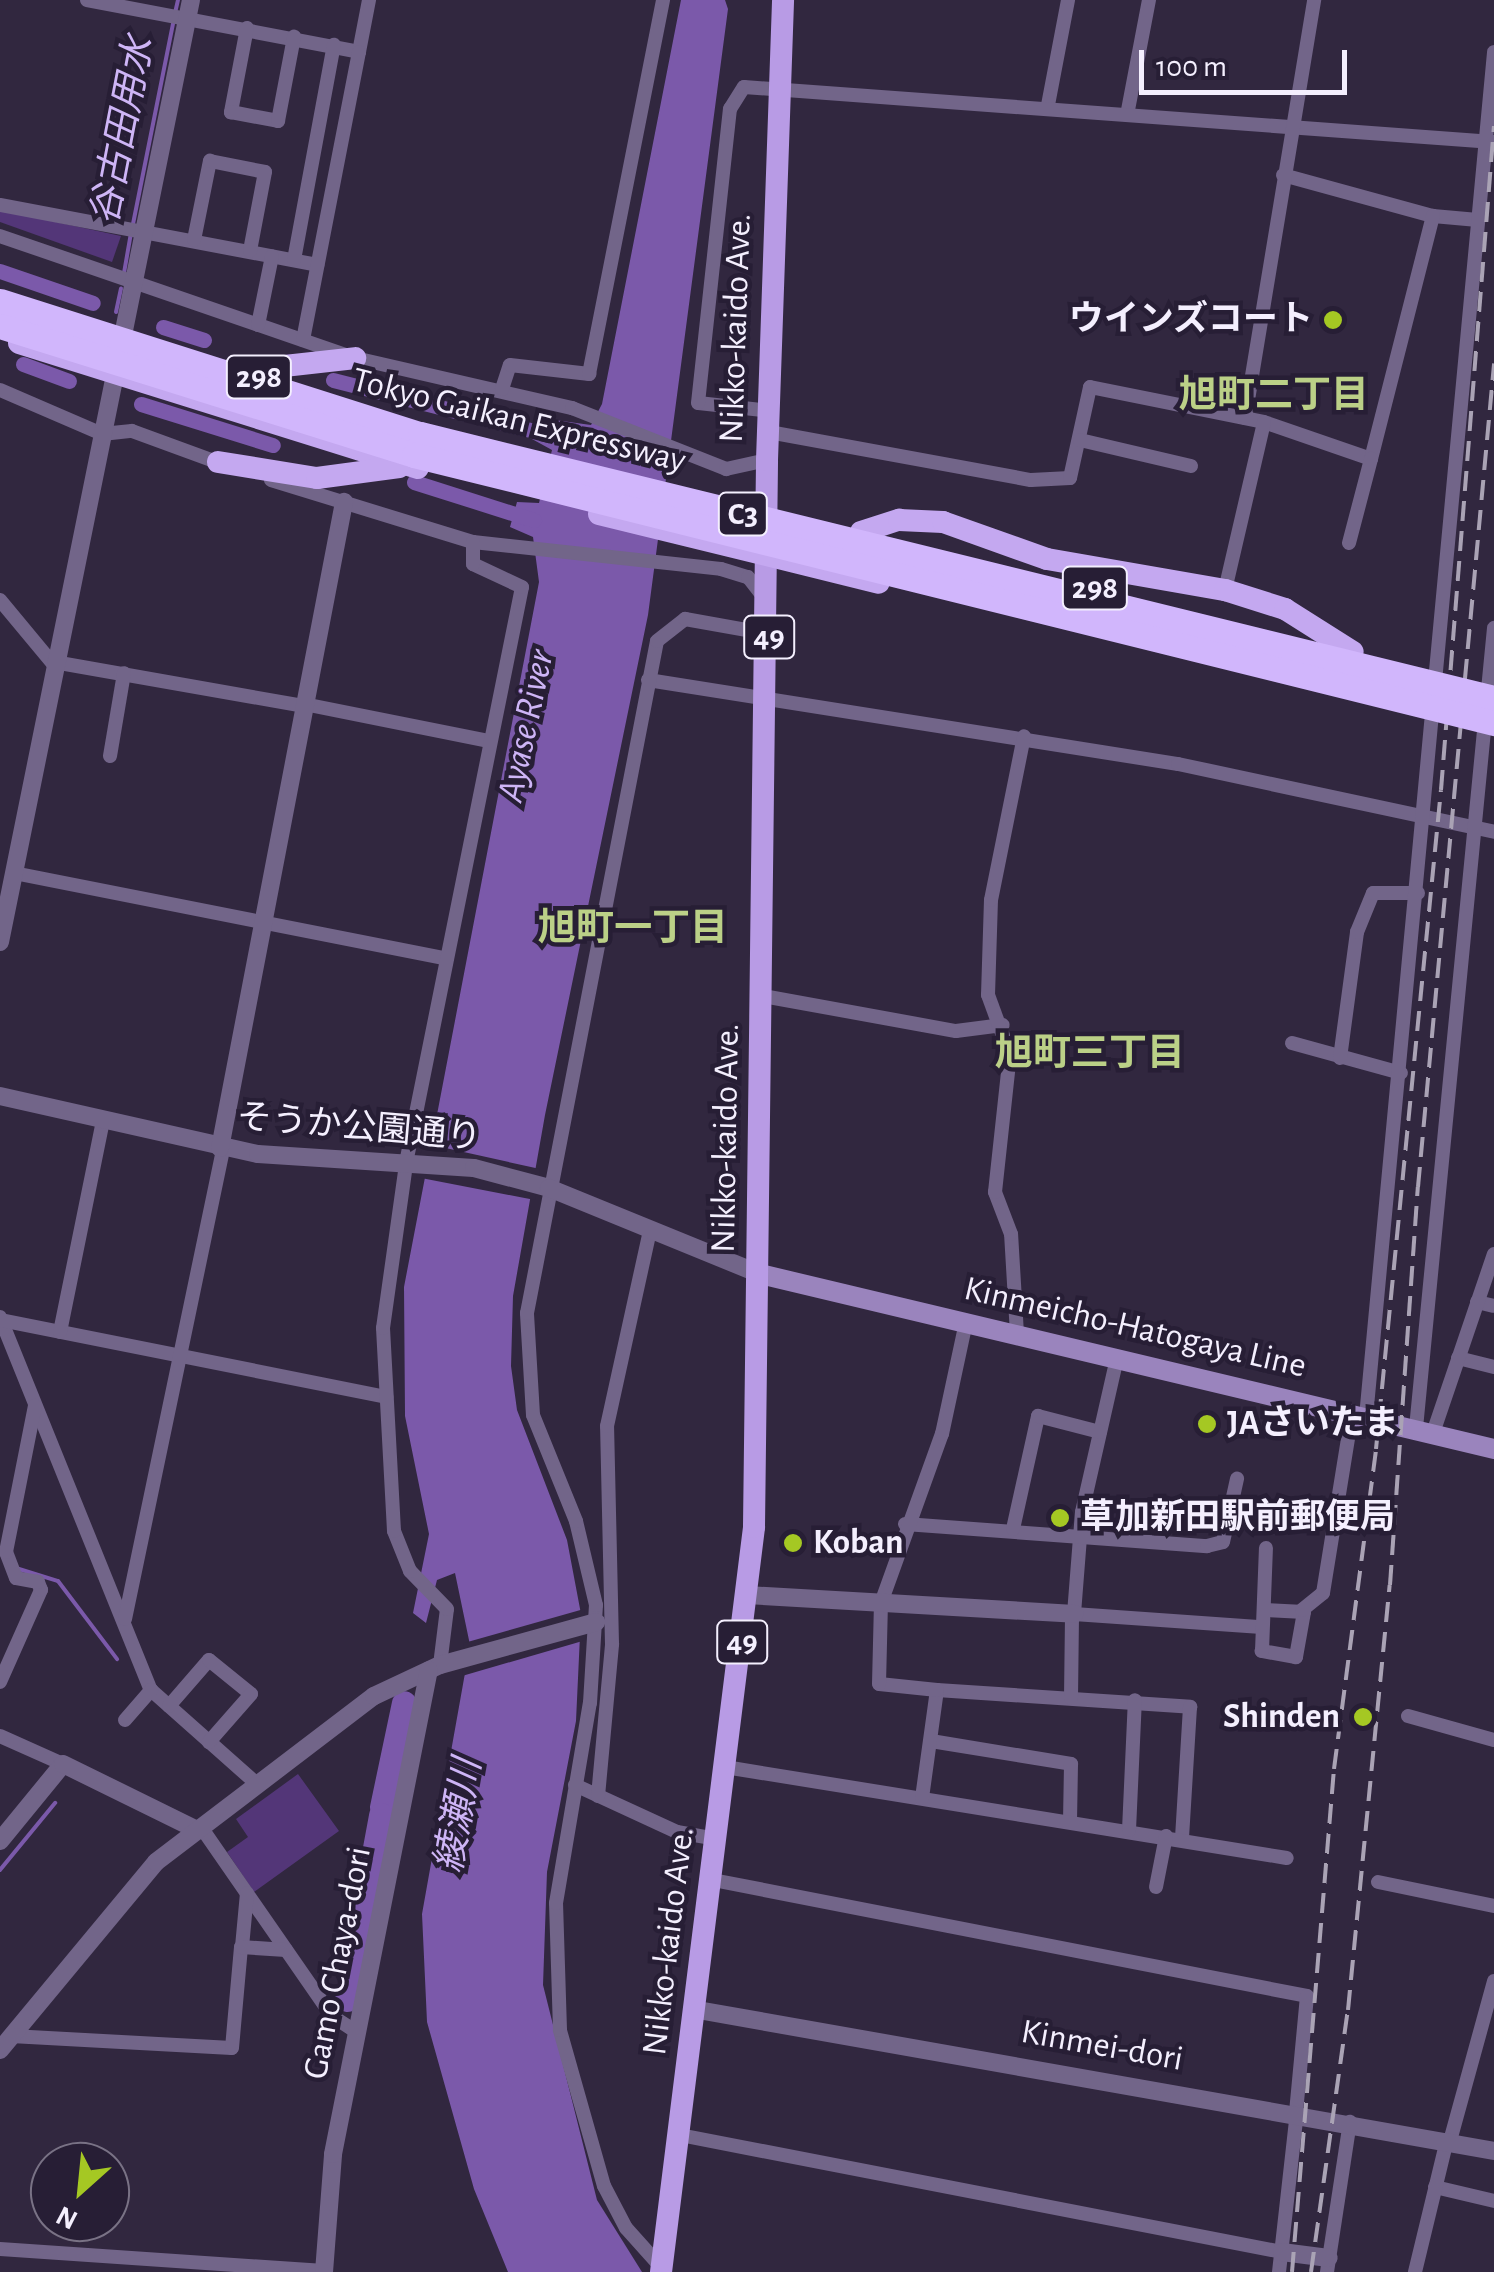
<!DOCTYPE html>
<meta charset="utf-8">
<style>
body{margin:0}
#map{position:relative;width:1494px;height:2272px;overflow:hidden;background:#31273f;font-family:"Alegreya Sans","Noto Sans JP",sans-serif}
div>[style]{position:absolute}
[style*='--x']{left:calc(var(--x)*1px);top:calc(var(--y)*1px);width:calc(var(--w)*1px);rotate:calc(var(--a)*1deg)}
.green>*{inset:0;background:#533678}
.water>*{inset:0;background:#7b59aa}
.pier>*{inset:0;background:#31273f}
.stream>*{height:4px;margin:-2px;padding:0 2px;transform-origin:2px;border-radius:2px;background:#7b59aa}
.canal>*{height:15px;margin:-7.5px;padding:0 7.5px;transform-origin:7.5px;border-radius:7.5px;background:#7b59aa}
.river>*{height:25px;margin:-12.5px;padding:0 12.5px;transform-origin:12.5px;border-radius:12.5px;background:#7b59aa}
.minor>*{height:14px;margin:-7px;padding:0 7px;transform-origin:7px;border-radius:7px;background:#726589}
.tertiary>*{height:18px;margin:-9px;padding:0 9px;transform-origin:9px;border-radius:9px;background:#726589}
.secondary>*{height:20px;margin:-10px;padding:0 10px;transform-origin:10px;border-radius:10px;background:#9a84bd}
.primary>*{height:22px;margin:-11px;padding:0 11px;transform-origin:11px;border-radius:11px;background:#b89be5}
.trunk>*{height:22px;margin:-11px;padding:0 11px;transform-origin:11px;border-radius:11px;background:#c4a8f0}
.rail>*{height:4px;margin-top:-2px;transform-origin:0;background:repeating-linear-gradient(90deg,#aaa3b5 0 20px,transparent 0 30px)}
.motorway-bridge>*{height:25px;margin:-12.5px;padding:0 12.5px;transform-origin:12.5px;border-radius:12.5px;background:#d1b6fc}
.dots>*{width:28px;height:28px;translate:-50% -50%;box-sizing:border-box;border:5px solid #271e35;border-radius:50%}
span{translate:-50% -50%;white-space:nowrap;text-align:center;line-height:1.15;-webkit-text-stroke:9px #271e35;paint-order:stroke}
.shield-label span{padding:2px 8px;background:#271e35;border:2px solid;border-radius:8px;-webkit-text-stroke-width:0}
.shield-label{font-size:32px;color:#f4effe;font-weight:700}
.poi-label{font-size:35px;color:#f4effe;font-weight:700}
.right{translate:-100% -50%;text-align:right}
.left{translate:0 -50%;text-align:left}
.street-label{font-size:35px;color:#f4effe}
.water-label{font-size:38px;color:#ceb5f6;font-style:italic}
.neighbourhood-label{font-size:38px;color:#bbd087;font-weight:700}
.north{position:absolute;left:30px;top:2142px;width:100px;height:100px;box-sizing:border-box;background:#271e35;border:2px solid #797285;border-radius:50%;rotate:207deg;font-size:28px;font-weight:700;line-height:40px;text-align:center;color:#f4effe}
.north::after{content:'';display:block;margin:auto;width:35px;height:45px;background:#a5c823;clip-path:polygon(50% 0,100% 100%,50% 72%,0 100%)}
.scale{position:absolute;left:1139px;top:50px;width:208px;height:45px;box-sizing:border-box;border:5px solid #f4effe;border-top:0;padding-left:12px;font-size:30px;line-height:35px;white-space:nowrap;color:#f4effe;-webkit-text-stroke:8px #271e35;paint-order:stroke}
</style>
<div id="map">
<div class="green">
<div style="clip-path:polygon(0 210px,121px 236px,112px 262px,0 222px)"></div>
<div style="clip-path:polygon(298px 1774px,339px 1831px,254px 1892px,227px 1852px,248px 1837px,236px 1819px)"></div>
</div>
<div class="water">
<div style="clip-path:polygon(681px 0,725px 0,728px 9px,648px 615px,545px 1115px,513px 1296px,511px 1366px,517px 1410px,567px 1540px,581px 1614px,576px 1721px,547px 1872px,543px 1985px,597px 2200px,642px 2272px,508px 2272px,474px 2189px,427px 2022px,422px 1914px,470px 1645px,455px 1573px,437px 1580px,426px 1623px,413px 1613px,429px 1534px,405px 1416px,404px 1287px,539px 582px,533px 537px,510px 527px,517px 502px,539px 503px,552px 450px,532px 439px,540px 418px,591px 425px,602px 404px)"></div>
</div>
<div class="pier">
<div style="clip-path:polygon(423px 1143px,540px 1169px,535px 1200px,416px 1177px)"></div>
<div style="clip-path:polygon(584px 1609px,586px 1640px,462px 1676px,464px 1643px)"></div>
</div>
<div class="stream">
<div style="--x:175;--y:13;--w:13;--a:-77"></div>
<div style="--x:133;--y:224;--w:205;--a:-78.7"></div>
<div style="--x:124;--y:273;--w:41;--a:-80.1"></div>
<div style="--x:116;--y:312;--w:24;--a:-78"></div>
<div style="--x:19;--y:1569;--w:41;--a:17.1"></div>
<div style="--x:58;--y:1581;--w:98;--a:52.9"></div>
<div style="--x:0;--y:1870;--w:87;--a:-50.6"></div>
</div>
<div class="canal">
<div style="--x:0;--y:271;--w:98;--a:19"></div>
<div style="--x:163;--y:327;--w:43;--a:17.6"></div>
<div style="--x:23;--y:364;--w:49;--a:20.3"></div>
<div style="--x:333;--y:380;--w:228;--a:14.2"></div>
<div style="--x:141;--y:404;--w:138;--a:17.3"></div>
<div style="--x:414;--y:482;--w:126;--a:17.6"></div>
</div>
<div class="river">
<div style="--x:382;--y:1807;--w:106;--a:-78.1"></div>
<div style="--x:347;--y:1999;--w:187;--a:-79.5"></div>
</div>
<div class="minor">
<div style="--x:87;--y:0;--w:277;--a:10.8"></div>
<div style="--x:359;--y:52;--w:53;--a:-79.1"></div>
<div style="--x:247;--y:28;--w:86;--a:100.8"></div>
<div style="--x:231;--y:112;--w:48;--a:10.8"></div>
<div style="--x:278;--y:121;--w:86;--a:-79.2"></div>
<div style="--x:1048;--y:105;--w:107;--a:-79.2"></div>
<div style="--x:1128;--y:110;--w:112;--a:-79.2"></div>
<div style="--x:1283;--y:175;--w:156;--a:15.3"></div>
<div style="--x:1433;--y:216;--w:45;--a:5.1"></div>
<div style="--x:0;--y:205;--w:323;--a:10.7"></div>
<div style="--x:0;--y:236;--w:375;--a:19"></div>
<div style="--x:355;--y:358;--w:223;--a:13"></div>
<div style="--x:572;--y:408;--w:166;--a:21.6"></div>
<div style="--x:726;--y:469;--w:42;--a:-12.4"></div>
<div style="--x:194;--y:240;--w:81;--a:-78.6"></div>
<div style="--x:210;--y:161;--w:56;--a:11.3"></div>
<div style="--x:265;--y:172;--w:80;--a:100.8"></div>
<div style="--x:294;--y:260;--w:219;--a:-79.5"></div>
<div style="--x:258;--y:325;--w:70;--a:-78.5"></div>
<div style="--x:303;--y:340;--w:293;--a:-79"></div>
<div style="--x:502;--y:389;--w:25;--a:-72"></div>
<div style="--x:510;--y:365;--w:80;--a:6.5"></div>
<div style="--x:589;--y:374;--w:381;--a:-78.8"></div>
<div style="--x:0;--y:390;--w:111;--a:23.3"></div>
<div style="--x:102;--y:434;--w:30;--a:-6"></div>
<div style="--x:132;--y:431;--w:96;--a:20.1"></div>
<div style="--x:771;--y:411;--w:73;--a:-173.7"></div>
<div style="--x:698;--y:403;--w:296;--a:-83.8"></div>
<div style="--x:730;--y:109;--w:26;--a:-58"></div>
<div style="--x:744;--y:87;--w:751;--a:4.2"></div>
<div style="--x:1245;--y:418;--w:424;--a:-80.6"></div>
<div style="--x:769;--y:432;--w:266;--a:10.4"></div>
<div style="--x:1031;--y:480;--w:39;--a:-3"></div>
<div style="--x:1070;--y:478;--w:93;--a:-77.6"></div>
<div style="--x:1090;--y:387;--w:177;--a:11.4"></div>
<div style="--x:1264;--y:422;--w:113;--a:19.1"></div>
<div style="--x:1371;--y:459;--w:251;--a:-75.7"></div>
<div style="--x:1080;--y:440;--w:114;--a:13.2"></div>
<div style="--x:271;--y:480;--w:211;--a:17.1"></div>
<div style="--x:473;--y:542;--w:249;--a:6.2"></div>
<div style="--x:721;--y:569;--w:28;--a:17"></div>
<div style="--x:748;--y:577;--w:24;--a:52"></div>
<div style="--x:1349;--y:543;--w:87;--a:-75.3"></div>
<div style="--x:1225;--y:590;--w:172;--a:-76.9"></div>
<div style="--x:0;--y:600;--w:85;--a:50.3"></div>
<div style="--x:54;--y:662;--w:253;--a:10"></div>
<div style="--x:648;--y:680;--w:537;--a:9.01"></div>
<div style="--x:1178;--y:764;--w:323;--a:12.1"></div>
<div style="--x:304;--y:704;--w:189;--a:11.3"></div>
<div style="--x:110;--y:756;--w:84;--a:-80.4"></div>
<div style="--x:14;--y:873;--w:441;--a:11.2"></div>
<div style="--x:763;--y:996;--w:196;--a:10.3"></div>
<div style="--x:956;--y:1031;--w:47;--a:-7.3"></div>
<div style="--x:1292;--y:1043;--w:113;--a:15.4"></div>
<div style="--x:1340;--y:1058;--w:127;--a:-82.3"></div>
<div style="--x:1357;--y:932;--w:42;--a:-67.7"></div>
<div style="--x:1373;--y:893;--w:45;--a:0"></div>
<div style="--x:1477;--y:1302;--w:17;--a:13"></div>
<div style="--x:0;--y:1317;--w:402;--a:68"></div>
<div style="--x:151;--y:1690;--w:144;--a:41.6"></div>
<div style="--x:1;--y:1320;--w:393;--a:11.3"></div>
<div style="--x:60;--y:1332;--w:216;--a:-78.5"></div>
<div style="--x:1017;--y:1334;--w:100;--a:-93.4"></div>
<div style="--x:1011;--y:1234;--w:45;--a:-110.9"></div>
<div style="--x:995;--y:1192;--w:138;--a:-83.8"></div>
<div style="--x:1010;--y:1055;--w:64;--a:-110.1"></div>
<div style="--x:988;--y:995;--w:95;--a:-88.2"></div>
<div style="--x:991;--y:900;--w:167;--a:-78.6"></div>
<div style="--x:1117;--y:1358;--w:158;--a:102.8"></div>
<div style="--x:1082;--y:1512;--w:102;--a:94.5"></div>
<div style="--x:1074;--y:1614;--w:188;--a:4"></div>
<div style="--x:1458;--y:1358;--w:37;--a:14"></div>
<div style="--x:1366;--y:1417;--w:1371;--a:-84.64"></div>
<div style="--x:1416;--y:1428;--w:804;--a:-84.43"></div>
<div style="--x:1433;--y:1433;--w:189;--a:-71.2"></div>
<div style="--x:905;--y:1524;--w:303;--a:4.2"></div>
<div style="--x:1207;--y:1546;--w:16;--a:-14"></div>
<div style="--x:1223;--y:1542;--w:65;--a:-77.5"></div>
<div style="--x:1013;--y:1529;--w:116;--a:-77.5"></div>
<div style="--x:1038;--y:1416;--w:64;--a:14.5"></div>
<div style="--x:1266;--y:1610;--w:38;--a:3"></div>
<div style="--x:1304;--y:1612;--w:46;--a:100.1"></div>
<div style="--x:1296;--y:1657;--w:35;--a:-170"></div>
<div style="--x:1262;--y:1651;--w:103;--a:-87.8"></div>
<div style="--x:1302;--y:1610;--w:27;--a:-39"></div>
<div style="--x:1323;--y:1593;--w:182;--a:-80.8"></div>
<div style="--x:125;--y:1619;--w:481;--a:-78.2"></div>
<div style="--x:440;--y:1665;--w:56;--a:-82.9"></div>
<div style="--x:447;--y:1609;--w:53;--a:-134.2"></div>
<div style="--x:410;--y:1571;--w:43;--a:-111.8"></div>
<div style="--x:394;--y:1531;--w:203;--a:-93.1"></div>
<div style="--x:383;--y:1328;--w:172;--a:-82"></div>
<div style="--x:407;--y:1158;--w:582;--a:-78.61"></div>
<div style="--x:522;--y:587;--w:54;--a:-154.9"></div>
<div style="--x:473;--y:564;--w:22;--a:-90"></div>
<div style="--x:0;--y:1682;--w:101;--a:-66"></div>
<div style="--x:41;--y:1590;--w:9;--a:-111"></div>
<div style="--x:38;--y:1582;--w:22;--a:-170"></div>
<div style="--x:16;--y:1578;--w:28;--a:-111"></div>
<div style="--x:6;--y:1552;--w:149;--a:-78.8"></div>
<div style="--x:937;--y:1690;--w:254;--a:3.8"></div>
<div style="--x:1190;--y:1707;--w:132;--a:93.5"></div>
<div style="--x:1071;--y:1698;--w:84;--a:-89.3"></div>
<div style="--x:169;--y:1706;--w:61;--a:-49"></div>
<div style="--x:209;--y:1660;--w:54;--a:39"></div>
<div style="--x:251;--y:1694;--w:64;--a:131.2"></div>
<div style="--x:1408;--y:1716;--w:89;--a:15.6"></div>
<div style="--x:125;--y:1720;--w:40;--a:-49"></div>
<div style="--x:0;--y:1736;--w:69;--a:24"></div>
<div style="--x:931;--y:1741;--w:142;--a:9.3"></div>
<div style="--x:1071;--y:1764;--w:57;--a:91"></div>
<div style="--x:725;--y:1767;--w:569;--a:9.2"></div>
<div style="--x:575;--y:1785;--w:112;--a:24.7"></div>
<div style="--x:677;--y:1832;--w:41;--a:9.9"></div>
<div style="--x:598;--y:1796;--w:153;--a:-84.7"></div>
<div style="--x:612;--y:1644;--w:218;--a:-91.3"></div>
<div style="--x:607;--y:1426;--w:200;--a:-77.6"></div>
<div style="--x:922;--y:1798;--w:109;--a:-82.1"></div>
<div style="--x:937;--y:1690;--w:58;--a:-174.1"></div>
<div style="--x:879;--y:1684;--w:81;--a:-88.6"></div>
<div style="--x:881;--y:1603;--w:180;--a:-70.2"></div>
<div style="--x:942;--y:1434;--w:115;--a:-77.9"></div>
<div style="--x:201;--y:1827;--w:230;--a:55.3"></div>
<div style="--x:332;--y:2016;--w:30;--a:33"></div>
<div style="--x:1129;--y:1830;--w:130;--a:-87.4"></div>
<div style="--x:713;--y:1880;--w:605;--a:11.05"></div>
<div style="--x:1307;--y:1996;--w:117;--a:95.4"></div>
<div style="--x:1378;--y:1882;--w:118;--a:11.7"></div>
<div style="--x:1156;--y:1887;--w:52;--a:-78.9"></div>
<div style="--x:242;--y:1947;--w:54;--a:-84.7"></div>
<div style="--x:11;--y:2036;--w:221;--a:3.1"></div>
<div style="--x:232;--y:2048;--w:101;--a:-84.9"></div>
<div style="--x:241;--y:1947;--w:45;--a:3.8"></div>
<div style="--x:680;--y:2135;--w:613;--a:11"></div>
<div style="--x:1450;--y:2141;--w:166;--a:-74.6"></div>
<div style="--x:1435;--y:2187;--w:61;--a:13.3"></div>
<div style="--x:0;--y:2249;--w:325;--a:3.9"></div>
<div style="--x:661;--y:2267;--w:52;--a:-131.9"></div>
<div style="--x:626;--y:2228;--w:47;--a:-117.6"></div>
<div style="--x:604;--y:2186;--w:162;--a:-105.8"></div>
<div style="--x:560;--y:2030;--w:127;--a:-91.8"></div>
<div style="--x:556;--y:1903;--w:203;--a:-80.4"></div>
<div style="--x:590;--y:1703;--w:98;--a:-86.5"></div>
<div style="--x:596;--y:1605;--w:86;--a:-103.4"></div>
<div style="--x:576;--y:1521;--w:114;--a:-112.1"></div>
<div style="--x:533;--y:1415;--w:102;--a:-93.4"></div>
<div style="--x:527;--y:1313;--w:684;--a:-79.05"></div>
<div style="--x:657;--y:641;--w:36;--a:-38"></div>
<div style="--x:685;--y:619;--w:85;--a:10.1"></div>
<div style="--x:1279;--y:2272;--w:161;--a:-83.6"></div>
<div style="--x:1327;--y:2272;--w:152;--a:-81.3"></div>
<div style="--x:1415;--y:2272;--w:136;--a:-76.4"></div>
</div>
<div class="tertiary">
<div style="--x:0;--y:942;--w:961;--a:-78.54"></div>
<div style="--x:0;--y:1096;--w:264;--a:12.7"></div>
<div style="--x:258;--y:1154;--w:216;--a:3.7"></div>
<div style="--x:474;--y:1168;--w:78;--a:14.9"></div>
<div style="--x:549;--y:1188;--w:228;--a:22.2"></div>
<div style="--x:220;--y:1148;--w:658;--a:-79.13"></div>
<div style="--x:747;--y:1595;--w:328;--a:3.3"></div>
<div style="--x:0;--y:1841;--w:99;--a:-50.7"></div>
<div style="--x:63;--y:1764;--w:149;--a:26.2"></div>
<div style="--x:698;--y:2010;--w:808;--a:10.04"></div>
<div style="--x:0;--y:2050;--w:244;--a:-50.3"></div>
<div style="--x:156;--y:1862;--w:274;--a:-37.3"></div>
<div style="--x:374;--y:1696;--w:73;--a:-25.2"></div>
<div style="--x:440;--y:1665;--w:162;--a:-15.4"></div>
<div style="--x:1282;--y:2252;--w:47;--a:7.3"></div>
<div style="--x:324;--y:2272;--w:118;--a:-85.6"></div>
<div style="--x:333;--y:2154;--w:493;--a:-78.8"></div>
</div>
<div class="secondary">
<div style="--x:760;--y:1274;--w:755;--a:13.41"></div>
</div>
<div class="primary">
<div style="--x:661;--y:2272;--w:751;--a:-82.88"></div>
<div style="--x:754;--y:1527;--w:1067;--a:-89.3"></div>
<div style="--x:767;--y:460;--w:460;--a:-88"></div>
</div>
<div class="trunk">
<div style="--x:19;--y:343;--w:418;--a:17.4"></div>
<div style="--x:240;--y:371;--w:116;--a:-6.4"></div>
<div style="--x:218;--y:462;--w:100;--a:9.2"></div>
<div style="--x:317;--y:478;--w:83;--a:-7.6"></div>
<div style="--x:599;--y:514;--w:288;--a:13.8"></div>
<div style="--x:861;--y:532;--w:40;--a:-18"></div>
<div style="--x:899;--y:520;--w:44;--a:2.6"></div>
<div style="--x:943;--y:522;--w:110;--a:19.6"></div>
<div style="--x:1047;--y:559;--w:181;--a:9.9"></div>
<div style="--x:1225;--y:590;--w:63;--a:17.6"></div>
<div style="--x:1285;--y:609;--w:80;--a:32.3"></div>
</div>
<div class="rail">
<div style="--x:1292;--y:2272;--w:505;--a:-85.23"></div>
<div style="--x:1334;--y:1769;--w:323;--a:-82.5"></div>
<div style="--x:1376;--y:1449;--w:662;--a:-84.37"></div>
<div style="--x:1441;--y:790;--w:666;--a:-85.44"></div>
<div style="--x:1311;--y:2272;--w:265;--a:-82"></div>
<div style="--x:1348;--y:2010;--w:427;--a:-84.4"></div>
<div style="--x:1390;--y:1585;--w:399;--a:-86"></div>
<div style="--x:1418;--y:1187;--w:827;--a:-84.72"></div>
</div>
<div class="motorway-bridge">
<div style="--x:0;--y:301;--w:441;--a:17.6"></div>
<div style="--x:420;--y:434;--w:1106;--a:13.81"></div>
<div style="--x:0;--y:326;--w:434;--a:17.3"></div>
<div style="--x:414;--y:455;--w:1113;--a:13.94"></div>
</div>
<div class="dots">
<div style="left:1333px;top:320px;background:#a5c823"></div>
<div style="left:1207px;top:1424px;background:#a5c823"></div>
<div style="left:1060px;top:1518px;background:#a5c823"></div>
<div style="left:793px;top:1543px;background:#a5c823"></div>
<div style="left:1363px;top:1717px;background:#a5c823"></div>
</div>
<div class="shield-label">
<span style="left:259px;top:377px">298</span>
<span style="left:743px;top:514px">C3</span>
<span style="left:1095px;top:588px">298</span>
<span style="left:769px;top:637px">49</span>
<span style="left:742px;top:1642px">49</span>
</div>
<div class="poi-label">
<span class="right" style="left:1313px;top:320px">ウインズコート</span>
<span class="left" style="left:1227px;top:1424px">JAさいたま</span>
<span class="left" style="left:1080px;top:1518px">草加新田駅前郵便局</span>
<span class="left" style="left:813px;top:1543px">Koban</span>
<span class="right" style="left:1340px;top:1717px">Shinden</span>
</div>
<div class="street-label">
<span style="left:736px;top:328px;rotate:-88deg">Nikko-kaido Ave.</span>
<span style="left:519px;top:421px;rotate:14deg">Tokyo Gaikan Expressway</span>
<span style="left:359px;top:1128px;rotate:5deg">そうか公園通り</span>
<span style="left:726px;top:1138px;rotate:-89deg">Nikko-kaido Ave.</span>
<span style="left:1135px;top:1328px;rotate:13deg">Kinmeicho-Hatogaya Line</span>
<span style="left:669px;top:1941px;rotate:-83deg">Nikko-kaido Ave.</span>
<span style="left:338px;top:1963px;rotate:-79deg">Gamo Chaya-dori</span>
<span style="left:1102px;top:2046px;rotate:10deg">Kinmei-dori</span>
</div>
<div class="water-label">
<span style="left:124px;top:131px;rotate:-79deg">谷古田用水</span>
<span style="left:527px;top:726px;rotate:-78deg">Ayase River</span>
<span style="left:460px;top:1816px;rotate:-80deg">綾瀬川</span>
</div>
<div class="neighbourhood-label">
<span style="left:1274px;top:397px">旭町二丁目</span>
<span style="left:633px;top:930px">旭町一丁目</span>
<span style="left:1090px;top:1055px">旭町三丁目</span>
</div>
<div class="north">N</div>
<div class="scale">100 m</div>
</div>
